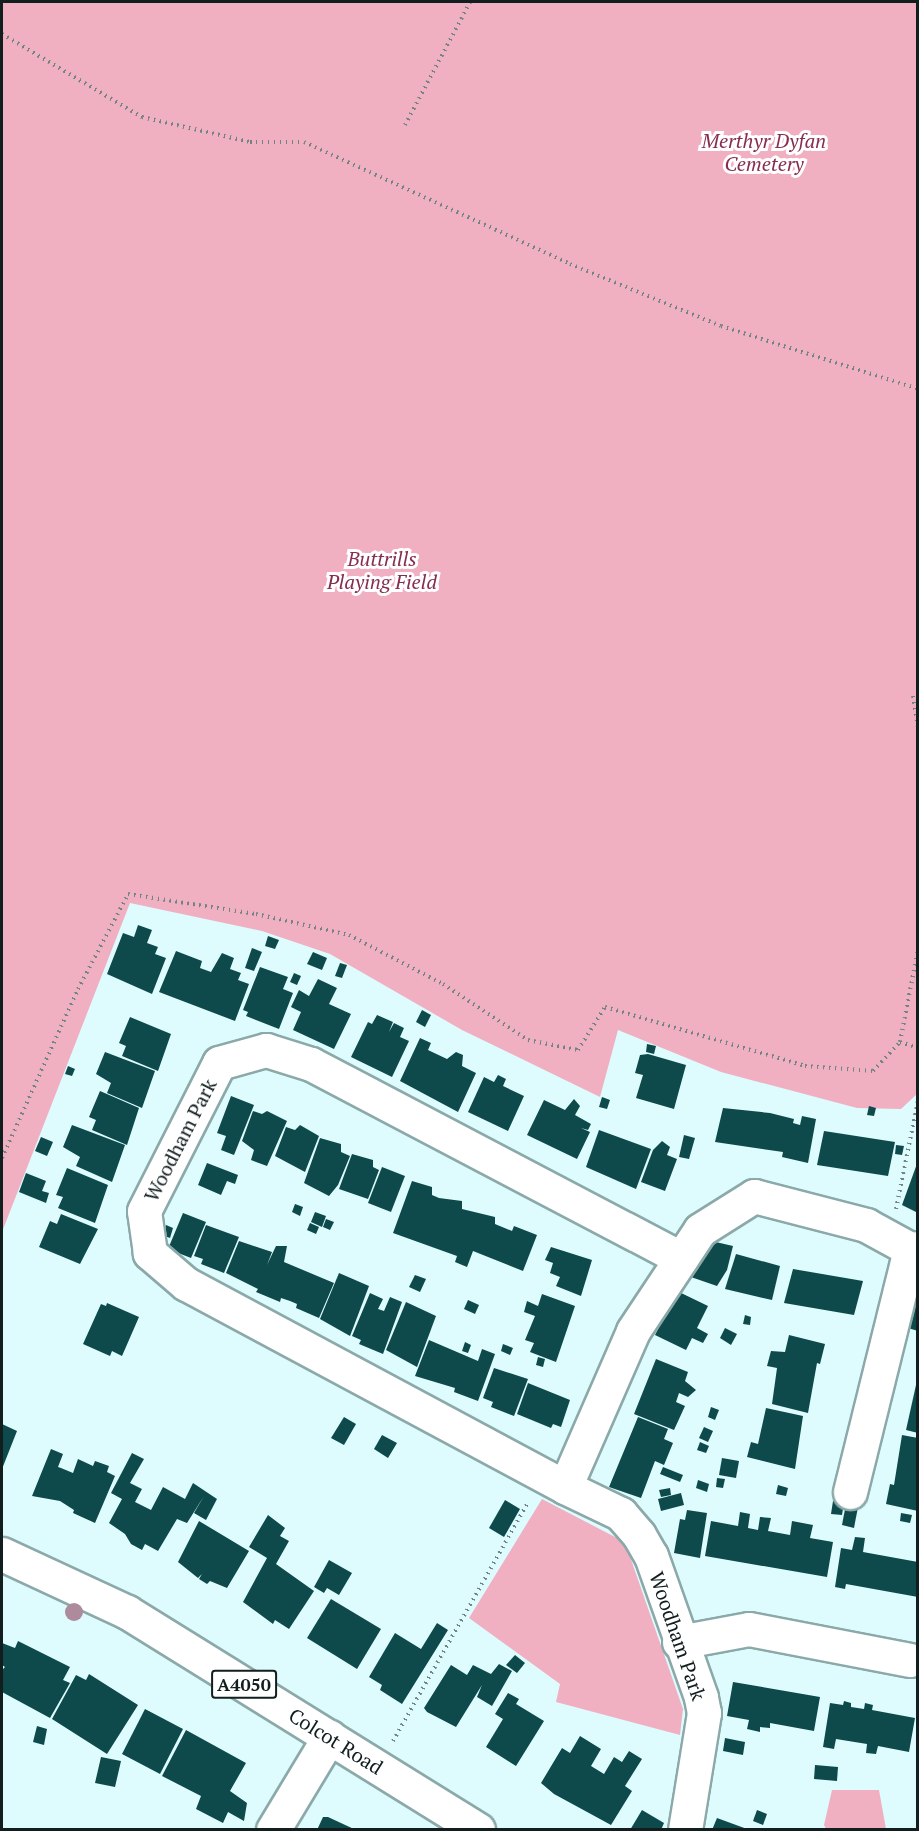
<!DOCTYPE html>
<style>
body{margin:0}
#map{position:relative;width:919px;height:1831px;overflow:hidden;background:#defcfd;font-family:"PT Serif",serif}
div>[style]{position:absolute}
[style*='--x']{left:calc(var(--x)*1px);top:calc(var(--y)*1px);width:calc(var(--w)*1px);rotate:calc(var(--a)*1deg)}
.green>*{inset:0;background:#f0b0c2}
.building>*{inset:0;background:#0e4a4b}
.path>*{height:4px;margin-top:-2px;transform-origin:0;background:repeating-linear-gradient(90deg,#708485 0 1.5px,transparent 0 6px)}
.roads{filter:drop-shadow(2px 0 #8ca9aa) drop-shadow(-2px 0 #8ca9aa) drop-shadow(0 2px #8ca9aa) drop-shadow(0 -2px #8ca9aa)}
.minor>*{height:33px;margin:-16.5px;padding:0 16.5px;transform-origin:16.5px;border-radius:16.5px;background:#fff}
.major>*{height:33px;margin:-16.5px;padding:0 16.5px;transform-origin:16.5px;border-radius:16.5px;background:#fff}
.trees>*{width:18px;height:18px;margin:-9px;border-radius:50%;background:#ae8a9d}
span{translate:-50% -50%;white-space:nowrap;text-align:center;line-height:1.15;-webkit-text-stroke:6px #fff;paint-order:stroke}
.shield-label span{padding:2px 4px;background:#fff;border:2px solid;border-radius:4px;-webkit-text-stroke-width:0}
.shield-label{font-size:18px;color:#121e1e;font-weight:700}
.park-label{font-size:20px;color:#872d4f;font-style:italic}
.street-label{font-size:20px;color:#121e1e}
.frame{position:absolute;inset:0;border:3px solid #121e1e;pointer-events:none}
</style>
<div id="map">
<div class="green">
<div style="clip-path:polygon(2px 2px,917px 2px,917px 1094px,901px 1109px,857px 1108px,721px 1072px,618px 1030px,600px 1097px,462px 1030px,330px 954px,262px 931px,130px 903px,2px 1232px)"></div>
<div style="clip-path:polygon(542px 1499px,617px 1538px,627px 1548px,683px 1709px,680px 1735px,556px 1702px,560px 1684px,469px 1618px)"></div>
<div style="clip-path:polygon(832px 1790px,879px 1790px,886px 1829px,826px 1829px,824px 1825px)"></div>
</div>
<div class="building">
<div style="clip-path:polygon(138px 925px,152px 930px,147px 943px,158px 947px,155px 954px,166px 958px,152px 994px,107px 974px,123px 933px,134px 937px)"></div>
<div style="clip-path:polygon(268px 936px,279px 940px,275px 949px,265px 946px)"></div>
<div style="clip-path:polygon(252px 948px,262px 952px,254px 971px,245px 968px)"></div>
<div style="clip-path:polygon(176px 951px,202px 961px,200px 968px,211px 972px,222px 953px,234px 958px,230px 969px,241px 973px,238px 980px,249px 984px,235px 1021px,159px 992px)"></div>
<div style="clip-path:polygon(313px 952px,327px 958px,322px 970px,307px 964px)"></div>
<div style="clip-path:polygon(340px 963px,347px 965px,342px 978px,335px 976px)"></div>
<div style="clip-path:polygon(260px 967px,288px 977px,283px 989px,293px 993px,279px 1029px,246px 1016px,248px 1012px,243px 1010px)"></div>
<div style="clip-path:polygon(294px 973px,301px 976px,297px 985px,290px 982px)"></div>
<div style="clip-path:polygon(318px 979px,337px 988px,329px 1004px,351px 1014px,334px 1049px,293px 1030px,301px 1012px,291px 1007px,299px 990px,309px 996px)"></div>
<div style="clip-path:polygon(422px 1010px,431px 1015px,425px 1027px,416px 1022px)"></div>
<div style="clip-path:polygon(377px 1015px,393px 1022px,389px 1032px,394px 1023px,404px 1028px,400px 1037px,409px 1041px,392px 1077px,351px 1057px,368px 1022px,372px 1024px)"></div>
<div style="clip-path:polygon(130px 1017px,171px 1034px,158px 1071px,122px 1056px,126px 1046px,119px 1043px)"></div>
<div style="clip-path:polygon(420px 1038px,431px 1043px,428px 1050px,447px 1059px,456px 1052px,463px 1055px,462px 1066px,476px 1073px,458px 1112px,400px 1081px)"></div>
<div style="clip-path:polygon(647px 1044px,656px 1046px,654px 1054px,646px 1052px)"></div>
<div style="clip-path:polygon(105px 1052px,155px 1071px,142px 1108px,107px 1093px,111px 1083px,96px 1074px)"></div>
<div style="clip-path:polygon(648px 1054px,686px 1065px,674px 1109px,636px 1098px,643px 1075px,635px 1073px,640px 1055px)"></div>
<div style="clip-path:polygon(68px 1066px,75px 1069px,72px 1076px,65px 1074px)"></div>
<div style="clip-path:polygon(498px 1075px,506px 1079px,503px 1086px,524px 1096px,508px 1131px,468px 1112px,484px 1077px,494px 1082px)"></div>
<div style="clip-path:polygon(100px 1091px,139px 1108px,127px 1145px,92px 1130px,96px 1120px,89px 1117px)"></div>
<div style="clip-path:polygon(231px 1096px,254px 1105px,234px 1155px,221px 1150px,226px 1136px,217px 1133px)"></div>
<div style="clip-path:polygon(602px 1097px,610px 1100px,607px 1109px,599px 1107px)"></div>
<div style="clip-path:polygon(574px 1099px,580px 1106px,575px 1115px,591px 1124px,588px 1130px,581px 1128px,590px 1132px,577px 1159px,527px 1135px,544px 1100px,565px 1110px)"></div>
<div style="clip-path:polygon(869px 1106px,876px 1108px,874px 1116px,867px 1115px)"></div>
<div style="clip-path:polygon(723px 1108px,770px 1113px,794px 1119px,793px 1123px,800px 1125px,802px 1116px,816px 1119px,808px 1163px,782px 1157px,783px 1152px,715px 1142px)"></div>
<div style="clip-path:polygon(253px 1111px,262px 1114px,267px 1111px,287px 1121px,267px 1166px,251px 1160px,254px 1150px,242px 1141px)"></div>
<div style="clip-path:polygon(72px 1125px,125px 1145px,112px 1182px,76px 1166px,80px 1157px,63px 1147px)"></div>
<div style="clip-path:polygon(300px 1125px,319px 1136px,305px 1172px,275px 1156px,286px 1127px,295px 1130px)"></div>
<div style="clip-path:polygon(599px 1130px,651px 1149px,636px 1189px,586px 1167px)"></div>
<div style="clip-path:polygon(824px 1131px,895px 1142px,888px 1176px,817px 1165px)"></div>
<div style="clip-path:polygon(684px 1135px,695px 1138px,689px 1159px,679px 1157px)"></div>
<div style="clip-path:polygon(41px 1137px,53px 1142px,47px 1156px,35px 1151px)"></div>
<div style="clip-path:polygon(320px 1138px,341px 1144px,341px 1152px,350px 1156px,338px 1185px,329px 1196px,304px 1183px)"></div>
<div style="clip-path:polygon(662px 1141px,670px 1147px,667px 1155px,677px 1159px,665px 1191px,641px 1182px,653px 1150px)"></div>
<div style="clip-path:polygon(896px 1145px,904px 1146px,902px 1155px,895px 1154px)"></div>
<div style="clip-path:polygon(352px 1154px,373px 1160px,373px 1167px,379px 1170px,368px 1199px,339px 1189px)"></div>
<div style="clip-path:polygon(918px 1161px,918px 1213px,902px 1205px)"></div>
<div style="clip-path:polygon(207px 1163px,238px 1175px,235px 1184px,227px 1181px,221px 1195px,198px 1185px)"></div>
<div style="clip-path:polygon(382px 1167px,405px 1176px,391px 1212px,368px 1203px)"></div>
<div style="clip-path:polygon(67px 1168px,108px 1185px,95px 1223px,58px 1208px,63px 1197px,56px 1195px)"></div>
<div style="clip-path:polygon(26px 1173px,46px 1181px,42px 1191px,49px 1193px,46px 1203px,19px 1192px)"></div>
<div style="clip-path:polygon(412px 1181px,432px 1187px,432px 1195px,439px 1198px,462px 1201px,462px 1209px,495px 1217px,495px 1224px,512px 1231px,514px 1226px,537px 1235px,523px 1271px,473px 1251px,467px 1267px,455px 1262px,457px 1256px,393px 1233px)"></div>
<div style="clip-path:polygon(295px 1204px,303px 1207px,300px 1216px,292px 1212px)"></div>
<div style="clip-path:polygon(315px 1212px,326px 1216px,322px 1227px,311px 1222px)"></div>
<div style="clip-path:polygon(183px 1213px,206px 1222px,191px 1258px,168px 1249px)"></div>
<div style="clip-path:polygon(61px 1214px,98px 1229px,80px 1264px,39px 1247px,50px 1221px,57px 1224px)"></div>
<div style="clip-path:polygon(326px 1219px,334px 1222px,330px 1230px,323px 1227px)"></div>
<div style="clip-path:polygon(310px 1223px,319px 1227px,316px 1234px,307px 1230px)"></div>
<div style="clip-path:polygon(166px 1225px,173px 1228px,170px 1238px,162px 1235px)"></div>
<div style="clip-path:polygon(206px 1225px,239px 1237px,224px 1273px,201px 1264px,203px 1259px,194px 1256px)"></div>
<div style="clip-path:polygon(707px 1240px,733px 1246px,727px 1270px,717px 1286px,688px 1276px)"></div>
<div style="clip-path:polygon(239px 1241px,272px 1252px,267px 1265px,276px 1246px,287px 1246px,284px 1262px,334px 1283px,319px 1318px,296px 1308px,297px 1304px,290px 1301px,281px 1298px,280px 1302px,256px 1292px,258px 1289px,226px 1273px)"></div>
<div style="clip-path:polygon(551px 1247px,592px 1260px,581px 1296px,556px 1286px,560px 1277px,550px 1273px,553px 1263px,545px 1260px)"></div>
<div style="clip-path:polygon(736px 1254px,780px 1266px,772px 1300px,725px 1289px)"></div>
<div style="clip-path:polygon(793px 1269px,863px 1281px,854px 1315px,784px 1303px)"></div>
<div style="clip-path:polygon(339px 1273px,369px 1286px,350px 1336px,320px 1319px)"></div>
<div style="clip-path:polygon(415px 1275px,426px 1279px,420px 1292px,409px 1287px)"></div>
<div style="clip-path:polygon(677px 1291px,708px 1306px,697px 1328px,708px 1334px,703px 1343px,692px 1338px,686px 1350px,655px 1335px)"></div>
<div style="clip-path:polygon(370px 1293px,383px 1299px,378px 1309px,384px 1311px,390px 1297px,402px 1302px,383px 1354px,359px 1344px,361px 1340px,352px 1336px)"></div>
<div style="clip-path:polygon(542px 1294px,575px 1306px,556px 1362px,530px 1352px,534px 1343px,525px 1340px,535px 1316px,524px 1312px,527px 1301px,538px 1306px)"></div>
<div style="clip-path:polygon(917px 1294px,918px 1294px,918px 1331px,908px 1328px)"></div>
<div style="clip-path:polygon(468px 1300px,479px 1305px,475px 1314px,464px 1309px)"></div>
<div style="clip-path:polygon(406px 1302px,436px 1316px,417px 1367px,386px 1350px)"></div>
<div style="clip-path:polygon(107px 1303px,139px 1317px,122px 1356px,112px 1351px,110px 1356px,83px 1344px,101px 1304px,106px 1306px)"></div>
<div style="clip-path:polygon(745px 1315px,751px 1317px,750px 1325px,743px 1324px)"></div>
<div style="clip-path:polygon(725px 1328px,737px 1334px,731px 1345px,720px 1338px)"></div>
<div style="clip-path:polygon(789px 1335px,825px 1344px,820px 1364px,817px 1363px,808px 1413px,772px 1404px,777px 1368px,767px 1366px,771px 1351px,785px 1352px)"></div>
<div style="clip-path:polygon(429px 1340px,478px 1361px,482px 1349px,495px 1354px,478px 1401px,454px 1392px,455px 1388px,415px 1376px)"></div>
<div style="clip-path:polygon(465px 1342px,471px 1345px,468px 1353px,462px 1351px)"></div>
<div style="clip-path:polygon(503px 1344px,513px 1348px,510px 1355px,501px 1351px)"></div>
<div style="clip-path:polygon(538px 1357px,545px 1359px,543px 1367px,536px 1365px)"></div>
<div style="clip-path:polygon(656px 1359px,688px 1372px,685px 1381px,696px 1390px,688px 1397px,679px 1393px,676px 1402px,685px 1406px,674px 1430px,634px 1414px)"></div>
<div style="clip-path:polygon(494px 1368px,528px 1379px,514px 1416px,491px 1407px,493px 1402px,483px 1398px)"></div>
<div style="clip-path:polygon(918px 1376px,918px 1433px,906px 1430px)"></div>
<div style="clip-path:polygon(528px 1383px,570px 1400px,561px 1427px,553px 1424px,551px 1428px,517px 1414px)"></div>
<div style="clip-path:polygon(711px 1407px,719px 1410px,715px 1420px,708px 1417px)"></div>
<div style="clip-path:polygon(766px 1408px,803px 1416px,795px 1469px,747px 1457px,751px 1442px,758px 1444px)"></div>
<div style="clip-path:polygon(344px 1417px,356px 1424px,344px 1445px,331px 1438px)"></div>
<div style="clip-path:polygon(638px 1417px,668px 1429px,664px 1439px,673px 1443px,664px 1465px,655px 1461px,641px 1498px,609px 1487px)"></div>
<div style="clip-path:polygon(2px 1424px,17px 1431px,2px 1469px)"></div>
<div style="clip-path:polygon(704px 1427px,713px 1431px,708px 1442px,699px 1438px)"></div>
<div style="clip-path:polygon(382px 1435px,397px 1443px,388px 1458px,374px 1449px)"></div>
<div style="clip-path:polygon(902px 1435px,918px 1438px,918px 1511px,886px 1504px,890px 1484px,894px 1485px)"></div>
<div style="clip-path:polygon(700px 1442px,709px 1446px,706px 1453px,697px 1450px)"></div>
<div style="clip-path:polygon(51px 1449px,63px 1454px,58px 1467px,61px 1468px,73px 1473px,78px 1459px,93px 1466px,95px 1461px,109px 1466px,107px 1472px,115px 1476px,95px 1523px,73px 1513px,74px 1510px,60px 1501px,32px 1496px)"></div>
<div style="clip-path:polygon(132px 1453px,144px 1459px,130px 1483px,142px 1489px,135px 1502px,151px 1510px,163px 1487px,185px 1499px,193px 1483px,217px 1499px,206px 1520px,194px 1513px,204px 1496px,187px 1523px,177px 1519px,158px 1551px,145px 1544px,142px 1550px,131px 1544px,125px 1534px,109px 1523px,122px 1499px,111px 1493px)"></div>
<div style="clip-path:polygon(722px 1458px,739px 1461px,736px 1478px,719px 1475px)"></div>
<div style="clip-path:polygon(663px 1467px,683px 1475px,680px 1482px,660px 1474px)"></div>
<div style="clip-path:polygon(717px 1478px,725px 1479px,723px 1488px,716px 1487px)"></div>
<div style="clip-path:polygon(698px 1480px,709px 1484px,707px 1492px,696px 1488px)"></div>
<div style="clip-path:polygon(778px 1485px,788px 1488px,786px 1496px,776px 1494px)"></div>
<div style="clip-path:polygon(670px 1488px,671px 1495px,661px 1497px,659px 1490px)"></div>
<div style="clip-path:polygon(681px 1493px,684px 1505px,661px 1511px,658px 1499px)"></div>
<div style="clip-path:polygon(505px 1500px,520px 1509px,504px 1537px,489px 1528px)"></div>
<div style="clip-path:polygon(833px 1501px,844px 1502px,842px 1515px,831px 1514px)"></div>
<div style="clip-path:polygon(846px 1504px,858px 1507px,854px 1528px,842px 1525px)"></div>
<div style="clip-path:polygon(687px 1510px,707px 1513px,700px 1558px,674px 1553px,680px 1519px,685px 1520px)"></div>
<div style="clip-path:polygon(740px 1512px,750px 1514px,748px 1528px,758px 1530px,760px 1517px,771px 1518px,768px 1531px,790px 1535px,792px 1521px,813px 1525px,810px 1538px,833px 1542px,827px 1577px,705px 1556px,711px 1521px,738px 1526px)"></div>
<div style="clip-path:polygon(901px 1513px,912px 1515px,910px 1523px,900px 1521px)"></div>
<div style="clip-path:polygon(268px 1515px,285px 1528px,280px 1536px,289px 1541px,276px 1564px,314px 1591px,289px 1629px,275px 1620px,273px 1624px,243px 1602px,267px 1558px,249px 1547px)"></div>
<div style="clip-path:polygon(199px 1521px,249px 1551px,227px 1588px,210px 1581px,207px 1584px,199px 1579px,202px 1574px,198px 1578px,178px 1562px)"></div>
<div style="clip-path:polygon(855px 1537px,865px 1538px,863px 1552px,918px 1562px,918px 1597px,846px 1584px,845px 1589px,835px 1587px,841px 1548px,852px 1550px)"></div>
<div style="clip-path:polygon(329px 1560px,352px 1573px,339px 1595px,327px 1588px,324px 1593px,314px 1587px)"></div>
<div style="clip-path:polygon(331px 1599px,381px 1629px,357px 1669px,307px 1638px)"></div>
<div style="clip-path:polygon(437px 1623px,448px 1630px,402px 1704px,380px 1690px,382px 1685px,369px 1677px,395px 1633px,421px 1649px)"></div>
<div style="clip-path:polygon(18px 1641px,70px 1667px,63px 1680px,70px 1683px,50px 1718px,2px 1692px,2px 1670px,5px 1667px,2px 1665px,2px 1643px,15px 1648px)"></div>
<div style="clip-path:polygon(515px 1655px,525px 1663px,517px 1673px,506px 1665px)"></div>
<div style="clip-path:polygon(499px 1664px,512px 1671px,492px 1706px,477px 1697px,482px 1685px,456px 1727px,427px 1712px,424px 1708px,451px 1665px,467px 1675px,473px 1665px,491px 1674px)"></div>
<div style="clip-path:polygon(89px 1674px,138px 1705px,107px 1754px,52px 1719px,76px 1675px,86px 1680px)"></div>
<div style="clip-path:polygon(733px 1682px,820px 1697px,814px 1731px,770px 1723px,770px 1728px,760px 1727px,760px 1732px,747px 1729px,749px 1720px,727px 1716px)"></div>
<div style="clip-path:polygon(508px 1693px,519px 1699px,516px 1704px,544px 1721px,516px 1766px,486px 1747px,503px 1719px,495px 1714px)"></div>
<div style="clip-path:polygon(844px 1701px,851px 1703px,851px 1707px,864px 1709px,865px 1703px,873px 1705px,872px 1710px,915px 1718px,909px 1752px,878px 1746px,876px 1754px,866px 1753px,867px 1744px,836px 1739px,834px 1749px,823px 1747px,830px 1703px,843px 1705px)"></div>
<div style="clip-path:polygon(145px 1709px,183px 1729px,160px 1774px,122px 1754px)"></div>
<div style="clip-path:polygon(37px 1726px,47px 1729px,44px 1745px,33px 1742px)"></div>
<div style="clip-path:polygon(186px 1730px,246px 1763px,230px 1791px,247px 1803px,244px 1821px,228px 1812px,223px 1823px,196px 1809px,201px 1796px,162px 1776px)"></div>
<div style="clip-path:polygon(580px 1736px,601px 1749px,591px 1766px,604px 1774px,614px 1757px,622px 1762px,629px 1751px,642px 1759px,625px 1786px,632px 1791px,611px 1825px,554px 1794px,541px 1783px,562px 1748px,570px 1753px)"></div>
<div style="clip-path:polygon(725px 1738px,745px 1742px,743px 1755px,723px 1751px)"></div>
<div style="clip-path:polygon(101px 1757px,121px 1761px,115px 1787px,95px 1783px)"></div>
<div style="clip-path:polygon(815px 1765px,838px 1767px,837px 1781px,814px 1779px)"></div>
<div style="clip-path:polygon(642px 1810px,664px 1823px,661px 1830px,630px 1830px)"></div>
<div style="clip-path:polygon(757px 1810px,767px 1814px,763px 1825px,753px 1821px)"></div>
<div style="clip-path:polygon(323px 1817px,328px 1817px,356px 1830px,317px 1830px)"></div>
<div style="clip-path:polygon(717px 1818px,747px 1829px,747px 1830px,712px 1830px)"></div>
</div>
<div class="path">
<div style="--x:2;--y:34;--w:163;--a:30.7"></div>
<div style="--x:142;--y:117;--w:111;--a:13"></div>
<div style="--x:250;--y:142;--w:54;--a:0"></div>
<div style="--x:304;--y:142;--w:293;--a:24.6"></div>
<div style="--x:570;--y:264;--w:163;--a:22.3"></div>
<div style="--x:721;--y:326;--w:207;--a:17.7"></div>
<div style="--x:405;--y:125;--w:139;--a:-62.1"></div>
<div style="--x:918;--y:694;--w:5;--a:158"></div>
<div style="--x:913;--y:696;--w:33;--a:81"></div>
<div style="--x:900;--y:1042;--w:95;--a:-79"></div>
<div style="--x:2;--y:1158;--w:185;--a:-65.8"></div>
<div style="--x:78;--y:989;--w:107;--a:-62.2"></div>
<div style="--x:128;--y:894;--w:130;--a:8.9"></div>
<div style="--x:256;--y:914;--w:95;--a:12.7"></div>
<div style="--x:349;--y:935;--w:106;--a:27.5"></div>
<div style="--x:443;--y:984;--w:102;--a:33.4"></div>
<div style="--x:528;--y:1040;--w:51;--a:11.3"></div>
<div style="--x:578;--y:1050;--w:51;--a:-57.9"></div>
<div style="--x:605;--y:1007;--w:209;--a:16.4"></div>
<div style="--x:805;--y:1066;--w:68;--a:4.2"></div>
<div style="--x:873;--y:1071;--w:40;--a:-47"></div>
<div style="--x:900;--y:1042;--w:19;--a:18"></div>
<div style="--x:896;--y:1209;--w:110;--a:-78.5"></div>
<div style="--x:393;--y:1741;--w:274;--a:-60.5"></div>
</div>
<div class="roads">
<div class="minor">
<div style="--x:565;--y:1487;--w:430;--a:-151.8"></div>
<div style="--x:186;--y:1284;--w:48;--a:-139.3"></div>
<div style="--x:150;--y:1253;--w:42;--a:-98.1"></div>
<div style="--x:144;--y:1211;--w:166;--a:-63.1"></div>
<div style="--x:219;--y:1063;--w:49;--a:-15.5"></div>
<div style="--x:266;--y:1050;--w:47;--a:17.3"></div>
<div style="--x:311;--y:1064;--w:418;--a:27.7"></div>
<div style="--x:850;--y:1492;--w:250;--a:-76.1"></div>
<div style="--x:679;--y:1642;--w:71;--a:-10.5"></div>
<div style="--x:749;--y:1629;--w:164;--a:10.9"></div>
<div style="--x:273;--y:1830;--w:109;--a:-58.9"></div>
<div style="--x:685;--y:1830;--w:119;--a:-80.8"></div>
<div style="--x:704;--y:1713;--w:16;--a:-101"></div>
<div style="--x:701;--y:1697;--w:150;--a:-109.5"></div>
<div style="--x:651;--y:1556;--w:24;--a:-120"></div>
<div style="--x:639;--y:1535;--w:28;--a:-131"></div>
<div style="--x:621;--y:1514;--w:62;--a:-154.3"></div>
<div style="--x:565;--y:1487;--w:170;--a:-66.4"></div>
<div style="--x:633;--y:1331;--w:121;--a:-56.4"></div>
<div style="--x:700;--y:1230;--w:64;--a:-32.2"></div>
<div style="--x:754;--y:1196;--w:116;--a:14.5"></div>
<div style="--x:866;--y:1225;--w:50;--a:28.6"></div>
<div style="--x:910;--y:1249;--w:8;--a:-7"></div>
</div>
<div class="major">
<div style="--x:2;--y:1554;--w:138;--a:24.9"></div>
<div style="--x:127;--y:1612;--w:413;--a:31.8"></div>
</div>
</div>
<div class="trees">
<div style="left:74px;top:1612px"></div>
</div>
<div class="shield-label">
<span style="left:244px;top:1684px">A4050</span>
</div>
<div class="park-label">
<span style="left:764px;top:152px">Merthyr Dyfan<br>Cemetery</span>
<span style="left:382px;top:570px">Buttrills<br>Playing Field</span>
</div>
<div class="street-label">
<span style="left:180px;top:1140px;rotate:-63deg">Woodham Park</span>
<span style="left:678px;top:1636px;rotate:71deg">Woodham Park</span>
<span style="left:336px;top:1741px;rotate:32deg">Colcot Road</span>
</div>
<div class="frame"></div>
</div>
